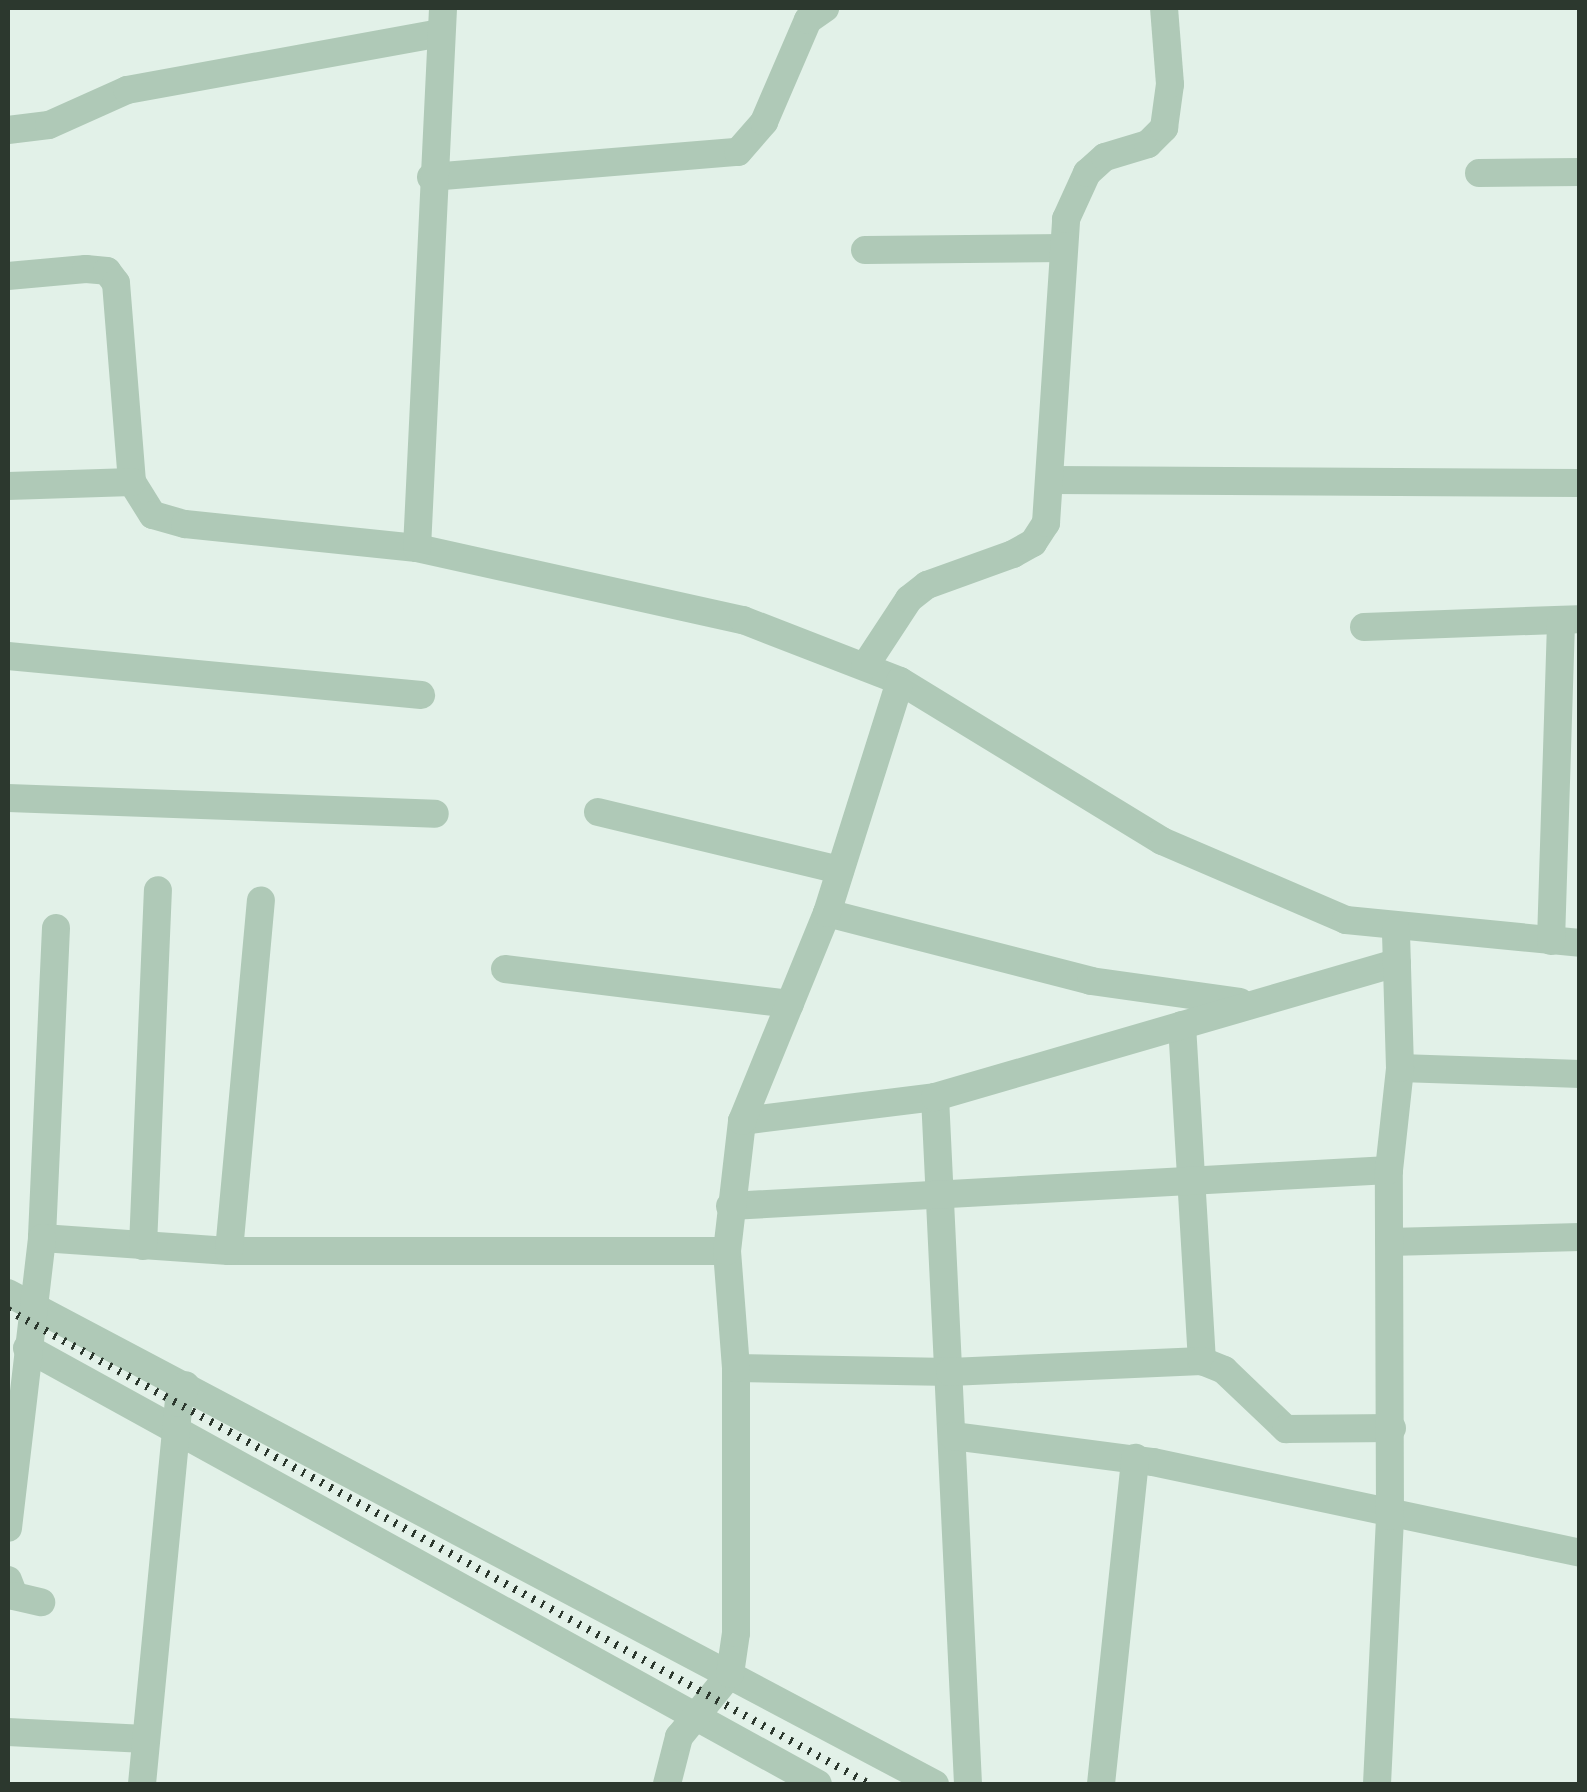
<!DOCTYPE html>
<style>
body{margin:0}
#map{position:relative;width:1587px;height:1792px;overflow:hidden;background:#e2f1e8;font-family:Quicksand,sans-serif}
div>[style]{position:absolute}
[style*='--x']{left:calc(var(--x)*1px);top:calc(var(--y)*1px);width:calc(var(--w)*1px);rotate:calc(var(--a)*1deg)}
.minor>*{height:28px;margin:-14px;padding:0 14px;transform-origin:14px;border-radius:14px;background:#afc9b7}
.rail>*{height:8px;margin-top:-4px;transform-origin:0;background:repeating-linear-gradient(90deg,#2c382e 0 2.5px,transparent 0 10.5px)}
span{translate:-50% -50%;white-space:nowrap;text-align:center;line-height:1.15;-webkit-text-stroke:9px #eef9f3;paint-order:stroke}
.frame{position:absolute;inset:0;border:10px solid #2c382e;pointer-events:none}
</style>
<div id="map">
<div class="minor">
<div style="--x:8;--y:130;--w:41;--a:-7"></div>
<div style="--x:49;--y:125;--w:85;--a:-24.2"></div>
<div style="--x:127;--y:90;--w:318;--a:-10.3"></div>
<div style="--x:1479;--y:173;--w:101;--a:-0.6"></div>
<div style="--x:431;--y:177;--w:308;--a:-4.7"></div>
<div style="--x:738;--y:152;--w:40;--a:-49"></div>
<div style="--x:764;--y:122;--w:111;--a:-66.7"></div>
<div style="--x:808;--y:20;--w:21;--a:-35"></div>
<div style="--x:865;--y:250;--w:199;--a:-0.6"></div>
<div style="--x:8;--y:276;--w:78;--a:-5.1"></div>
<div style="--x:86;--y:269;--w:21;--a:5"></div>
<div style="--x:107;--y:271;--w:15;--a:53"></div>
<div style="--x:116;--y:283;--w:200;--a:85.4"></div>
<div style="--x:132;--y:482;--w:39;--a:58"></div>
<div style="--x:153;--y:515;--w:33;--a:16"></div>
<div style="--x:185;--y:524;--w:233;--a:5.9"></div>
<div style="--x:417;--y:548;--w:334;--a:12.5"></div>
<div style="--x:743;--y:620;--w:168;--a:21.2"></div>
<div style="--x:900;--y:681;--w:307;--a:31.4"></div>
<div style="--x:1162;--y:841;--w:200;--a:23.2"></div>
<div style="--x:1346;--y:920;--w:235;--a:5.6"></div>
<div style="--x:1053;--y:480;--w:527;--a:0.33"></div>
<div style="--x:8;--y:486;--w:124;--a:-1.8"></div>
<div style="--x:417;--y:548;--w:541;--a:-87.24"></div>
<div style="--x:1364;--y:627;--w:214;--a:-2.1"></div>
<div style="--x:8;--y:656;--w:415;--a:5.4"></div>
<div style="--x:865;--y:666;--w:80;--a:-56.7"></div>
<div style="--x:909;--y:599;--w:23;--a:-38"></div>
<div style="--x:927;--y:585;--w:91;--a:-19.8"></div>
<div style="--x:1013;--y:554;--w:23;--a:-29"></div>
<div style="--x:1033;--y:543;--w:24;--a:-57"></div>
<div style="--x:1046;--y:523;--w:305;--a:-86.2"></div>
<div style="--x:1066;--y:219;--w:51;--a:-65.5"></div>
<div style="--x:1087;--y:173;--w:24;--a:-42"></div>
<div style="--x:1105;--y:157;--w:45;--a:-16.8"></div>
<div style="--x:1148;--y:144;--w:23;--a:-45"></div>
<div style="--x:1164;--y:128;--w:44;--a:-82.2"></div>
<div style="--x:1170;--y:84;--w:76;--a:-94.5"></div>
<div style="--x:8;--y:798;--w:427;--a:2.1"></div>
<div style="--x:598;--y:812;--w:249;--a:13.5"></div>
<div style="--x:827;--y:913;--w:273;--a:14.4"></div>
<div style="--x:1091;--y:981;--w:150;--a:8"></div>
<div style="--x:56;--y:928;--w:310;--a:92.6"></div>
<div style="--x:42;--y:1238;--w:187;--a:4"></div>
<div style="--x:229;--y:1251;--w:498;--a:0"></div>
<div style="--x:1551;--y:941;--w:321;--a:-88.2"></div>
<div style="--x:505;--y:969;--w:287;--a:7"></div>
<div style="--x:1182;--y:1025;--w:337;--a:86.6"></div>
<div style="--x:1400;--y:1068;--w:180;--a:1.9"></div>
<div style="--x:935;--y:1097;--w:688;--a:87.25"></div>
<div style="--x:742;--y:1121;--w:194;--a:-7.1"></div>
<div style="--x:935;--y:1097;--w:481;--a:-16.2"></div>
<div style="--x:730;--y:1206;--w:660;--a:-3.13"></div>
<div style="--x:1389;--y:1242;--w:191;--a:-1.5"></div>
<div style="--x:143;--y:1246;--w:356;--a:-87.6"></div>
<div style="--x:229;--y:1251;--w:352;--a:-84.8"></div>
<div style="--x:8;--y:1293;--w:1049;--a:27.91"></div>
<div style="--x:27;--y:1348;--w:903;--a:28.86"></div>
<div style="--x:736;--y:1368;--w:214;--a:1.1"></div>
<div style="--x:950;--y:1372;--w:252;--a:-2.5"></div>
<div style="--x:1202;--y:1361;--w:24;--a:22"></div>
<div style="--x:1224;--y:1370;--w:86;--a:43.6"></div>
<div style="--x:1286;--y:1429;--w:106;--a:-0.5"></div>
<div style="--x:953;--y:1436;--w:202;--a:7.4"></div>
<div style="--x:1153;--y:1462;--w:437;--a:12"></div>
<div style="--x:8;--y:1528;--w:292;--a:-83.3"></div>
<div style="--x:8;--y:1580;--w:17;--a:69"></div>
<div style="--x:14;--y:1596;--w:28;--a:13"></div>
<div style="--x:8;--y:1732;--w:137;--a:2.9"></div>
<div style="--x:142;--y:1784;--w:383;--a:-84.5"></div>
<div style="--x:179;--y:1403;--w:19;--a:-69"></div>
<div style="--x:667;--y:1784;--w:49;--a:-75.7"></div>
<div style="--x:679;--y:1737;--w:81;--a:-51"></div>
<div style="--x:730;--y:1674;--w:41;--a:-81.7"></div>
<div style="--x:736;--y:1633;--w:265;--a:-90"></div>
<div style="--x:736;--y:1368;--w:117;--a:-94.4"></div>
<div style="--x:727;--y:1251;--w:131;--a:-83.4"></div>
<div style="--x:742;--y:1121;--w:225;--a:-67.8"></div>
<div style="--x:827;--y:913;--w:243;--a:-72.5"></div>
<div style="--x:1101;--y:1784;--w:328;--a:-84"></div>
<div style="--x:1377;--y:1784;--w:268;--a:-87.2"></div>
<div style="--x:1390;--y:1516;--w:346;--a:-90.2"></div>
<div style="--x:1389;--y:1170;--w:103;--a:-83.8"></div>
<div style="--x:1400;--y:1068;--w:138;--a:-91.7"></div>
</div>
<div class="rail">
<div style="--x:8;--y:1310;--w:983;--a:28.83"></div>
</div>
<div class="frame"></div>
</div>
